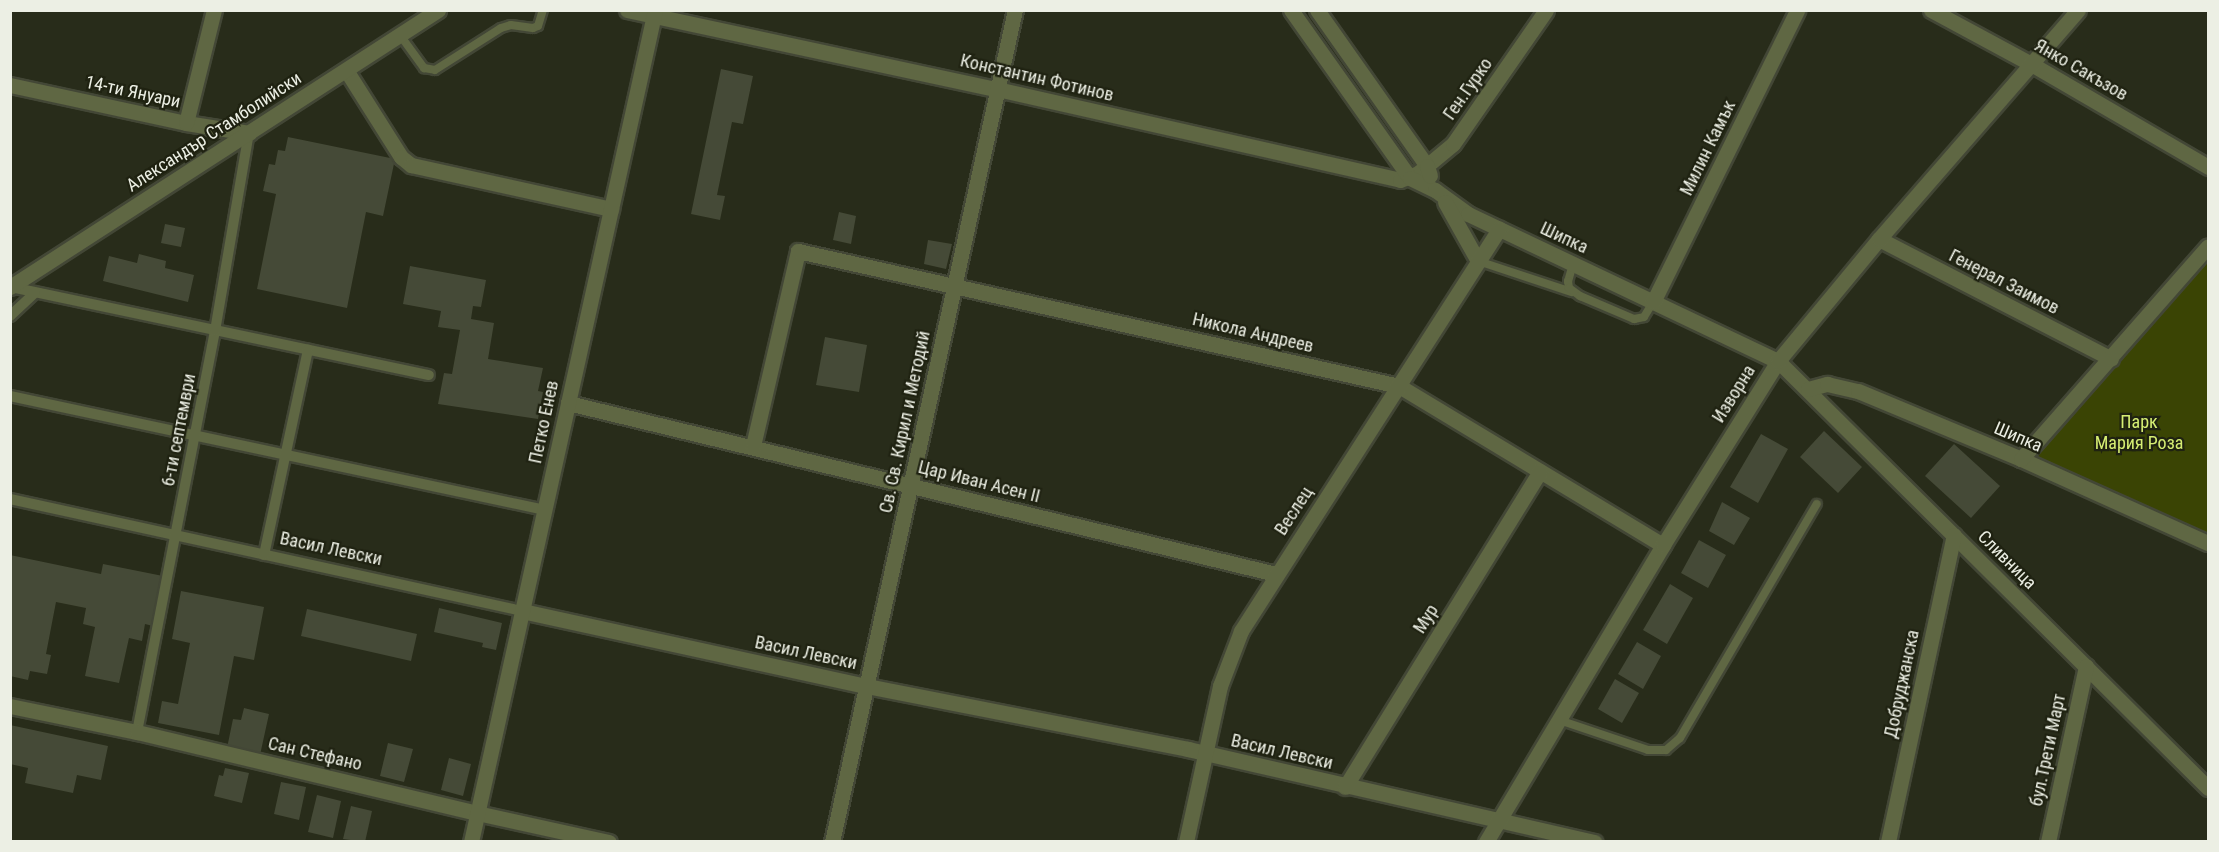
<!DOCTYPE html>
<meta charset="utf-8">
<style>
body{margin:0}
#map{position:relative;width:2219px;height:852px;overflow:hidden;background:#282c1a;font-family:"Roboto Condensed",sans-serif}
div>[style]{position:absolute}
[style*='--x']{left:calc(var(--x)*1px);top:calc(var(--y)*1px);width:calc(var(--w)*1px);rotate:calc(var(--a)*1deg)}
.green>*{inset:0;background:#3a4404}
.building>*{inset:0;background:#454a37}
.roads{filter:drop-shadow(2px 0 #434736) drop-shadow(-2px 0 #434736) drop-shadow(0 2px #434736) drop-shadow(0 -2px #434736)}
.service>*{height:8px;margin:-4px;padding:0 4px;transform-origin:4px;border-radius:4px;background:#5f6743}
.pedestrian>*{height:10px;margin:-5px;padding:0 5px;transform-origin:5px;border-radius:5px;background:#5f6743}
.minor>*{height:15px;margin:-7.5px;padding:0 7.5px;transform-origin:7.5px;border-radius:7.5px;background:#5f6743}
span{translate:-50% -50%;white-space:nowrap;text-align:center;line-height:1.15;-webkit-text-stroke:4.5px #1f2211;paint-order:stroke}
.street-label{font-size:18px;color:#ecefe4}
.park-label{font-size:18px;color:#d6ee73}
.frame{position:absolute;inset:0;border:12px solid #ecefe4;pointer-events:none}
</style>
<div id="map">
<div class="green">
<div style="clip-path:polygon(2208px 246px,2208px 543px,2021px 459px)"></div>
</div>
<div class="building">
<div style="clip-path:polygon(721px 69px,753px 76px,743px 124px,732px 122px,717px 195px,725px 196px,720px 220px,691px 214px)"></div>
<div style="clip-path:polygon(288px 137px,395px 159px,383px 216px,366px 212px,347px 308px,257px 289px,276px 194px,263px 191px,269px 164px,275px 165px,278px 150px,285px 151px)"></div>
<div style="clip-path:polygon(839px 212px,856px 216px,851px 244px,833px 240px)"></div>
<div style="clip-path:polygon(165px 224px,185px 228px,181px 247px,161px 243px)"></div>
<div style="clip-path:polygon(928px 240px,952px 244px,946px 269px,924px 264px)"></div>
<div style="clip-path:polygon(139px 254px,166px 261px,165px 268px,194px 275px,188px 302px,103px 281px,109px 256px,137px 263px)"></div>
<div style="clip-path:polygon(410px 266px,486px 280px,481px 307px,473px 306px,471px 319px,494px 323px,488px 359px,543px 368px,538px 391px,543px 392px,538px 419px,438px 404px,444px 373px,452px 374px,460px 330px,438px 327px,441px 311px,403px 304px)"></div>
<div style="clip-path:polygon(825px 337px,867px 345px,859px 392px,816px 385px)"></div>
<div style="clip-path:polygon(1824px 431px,1862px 467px,1838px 493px,1800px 457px)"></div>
<div style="clip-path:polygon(1761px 434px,1788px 449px,1758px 503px,1730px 487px)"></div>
<div style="clip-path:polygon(1954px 444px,2000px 486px,1971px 518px,1925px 476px)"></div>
<div style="clip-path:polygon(1722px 502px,1750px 518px,1734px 545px,1709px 531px)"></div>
<div style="clip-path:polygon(1699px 540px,1726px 555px,1708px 588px,1681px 573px)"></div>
<div style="clip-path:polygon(10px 555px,101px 574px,103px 564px,163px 576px,153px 626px,145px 624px,142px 641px,129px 638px,119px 683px,85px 676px,95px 627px,83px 624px,86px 608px,56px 602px,46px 654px,51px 655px,47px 674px,30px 671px,28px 680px,10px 676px)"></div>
<div style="clip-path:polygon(1670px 584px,1693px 598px,1667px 644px,1643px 630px)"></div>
<div style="clip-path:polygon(181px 591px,264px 607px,254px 660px,234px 656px,219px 735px,158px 723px,162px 701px,178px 704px,190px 643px,172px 639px)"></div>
<div style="clip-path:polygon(439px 608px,502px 623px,496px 650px,482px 647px,483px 643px,434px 632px)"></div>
<div style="clip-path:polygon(307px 609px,417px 634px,411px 661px,301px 636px)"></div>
<div style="clip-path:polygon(1637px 642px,1661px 656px,1643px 689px,1618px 674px)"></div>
<div style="clip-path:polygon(1615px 679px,1639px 693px,1622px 723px,1598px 709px)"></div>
<div style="clip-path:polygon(244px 708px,269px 714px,260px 755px,227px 748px,233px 719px,241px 720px)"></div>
<div style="clip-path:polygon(10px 725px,108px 746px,101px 780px,77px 775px,73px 793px,25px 783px,28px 768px,10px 764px)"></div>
<div style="clip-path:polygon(388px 743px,413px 749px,404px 782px,380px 776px)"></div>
<div style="clip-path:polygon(449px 758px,471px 764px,463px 796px,441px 790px)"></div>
<div style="clip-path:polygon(225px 768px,249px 773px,242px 803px,214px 796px,219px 775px,223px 776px)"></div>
<div style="clip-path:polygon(281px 782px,306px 787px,299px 820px,274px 814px)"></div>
<div style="clip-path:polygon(317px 795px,341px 801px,333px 838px,308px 832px)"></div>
<div style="clip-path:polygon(351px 806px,372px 811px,365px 842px,343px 839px)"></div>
</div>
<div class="roads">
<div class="service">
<div style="--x:400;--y:35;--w:41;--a:54"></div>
<div style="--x:424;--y:68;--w:11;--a:10"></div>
<div style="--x:435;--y:70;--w:78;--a:-32.5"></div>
<div style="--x:501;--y:28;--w:10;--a:-17"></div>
<div style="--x:511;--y:25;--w:22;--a:8"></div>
<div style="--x:533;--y:28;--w:5;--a:-22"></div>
<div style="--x:538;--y:26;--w:17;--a:-73"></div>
<div style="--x:1478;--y:261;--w:99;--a:18.3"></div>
<div style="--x:1573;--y:264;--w:18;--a:106"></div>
<div style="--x:1568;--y:281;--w:7;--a:82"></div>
<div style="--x:1569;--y:288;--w:14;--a:36"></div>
<div style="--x:1580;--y:296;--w:59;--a:23.1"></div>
<div style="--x:1634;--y:319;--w:10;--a:-11"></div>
<div style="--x:1644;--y:317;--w:17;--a:-59"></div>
<div style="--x:1559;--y:720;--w:94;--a:18.6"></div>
<div style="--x:1648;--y:750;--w:18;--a:0"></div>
<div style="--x:1666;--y:750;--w:18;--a:-41"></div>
<div style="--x:1680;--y:738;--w:271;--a:-59.7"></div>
</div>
<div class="pedestrian">
<div style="--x:11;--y:287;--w:427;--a:11.9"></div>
<div style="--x:10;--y:316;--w:34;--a:-43"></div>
<div style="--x:10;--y:396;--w:547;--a:12.03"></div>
<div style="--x:10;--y:499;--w:524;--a:12.34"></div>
<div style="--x:264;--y:555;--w:210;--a:-77.9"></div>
<div style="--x:137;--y:732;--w:409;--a:-79"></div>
<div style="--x:215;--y:331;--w:201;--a:-80.3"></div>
</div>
<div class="minor">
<div style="--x:627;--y:10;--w:378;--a:12.1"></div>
<div style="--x:997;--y:89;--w:413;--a:12.7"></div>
<div style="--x:1400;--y:180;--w:19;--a:-21"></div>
<div style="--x:1418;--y:173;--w:45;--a:-39.6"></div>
<div style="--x:1453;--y:144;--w:163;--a:-55.2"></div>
<div style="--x:1291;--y:10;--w:206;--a:54.7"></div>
<div style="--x:1410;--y:178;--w:28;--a:26"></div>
<div style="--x:1435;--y:190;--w:41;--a:36"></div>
<div style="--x:1468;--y:214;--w:343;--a:25.4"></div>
<div style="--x:1778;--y:361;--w:606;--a:44.8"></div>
<div style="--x:1317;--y:10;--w:191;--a:54.8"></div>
<div style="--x:1427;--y:166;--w:10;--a:73"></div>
<div style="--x:1931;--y:10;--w:116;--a:28.3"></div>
<div style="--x:2033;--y:65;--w:203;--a:30.2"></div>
<div style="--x:346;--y:70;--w:103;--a:57.7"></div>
<div style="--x:401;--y:157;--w:13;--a:39"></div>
<div style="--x:411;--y:165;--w:205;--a:12.4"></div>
<div style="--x:10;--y:85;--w:180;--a:12.2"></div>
<div style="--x:186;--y:123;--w:64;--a:9"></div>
<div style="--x:186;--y:123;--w:116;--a:-76.1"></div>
<div style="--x:1445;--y:202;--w:68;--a:60.8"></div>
<div style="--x:1879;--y:239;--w:261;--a:27.3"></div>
<div style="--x:10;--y:287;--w:510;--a:-32.91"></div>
<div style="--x:1653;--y:302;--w:326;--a:-63.7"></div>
<div style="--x:1808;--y:389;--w:20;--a:-15"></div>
<div style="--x:1827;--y:384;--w:32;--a:13"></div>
<div style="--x:1858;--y:391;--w:177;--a:22.6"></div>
<div style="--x:2021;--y:459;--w:205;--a:24.2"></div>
<div style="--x:568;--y:403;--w:728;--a:13.58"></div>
<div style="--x:753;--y:446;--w:200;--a:-77"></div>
<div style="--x:798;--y:251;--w:616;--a:12.66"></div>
<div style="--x:1399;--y:386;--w:308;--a:31.1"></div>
<div style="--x:2021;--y:459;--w:283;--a:-48.7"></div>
<div style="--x:522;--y:611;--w:353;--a:12.3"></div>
<div style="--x:867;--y:686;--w:327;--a:11.1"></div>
<div style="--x:1188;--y:749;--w:417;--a:12.9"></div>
<div style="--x:10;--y:706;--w:130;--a:11.6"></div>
<div style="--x:137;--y:732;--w:350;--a:13.4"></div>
<div style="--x:477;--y:813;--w:135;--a:12.4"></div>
<div style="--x:1345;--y:787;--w:371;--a:-58.3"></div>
<div style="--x:471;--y:842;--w:852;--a:-77.53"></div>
<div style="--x:832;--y:842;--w:852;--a:-77.6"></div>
<div style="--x:1186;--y:842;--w:160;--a:-77.7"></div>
<div style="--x:1220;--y:686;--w:59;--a:-69.1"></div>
<div style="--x:1241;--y:631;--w:478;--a:-57.3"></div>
<div style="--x:1486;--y:842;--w:346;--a:-59.2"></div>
<div style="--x:1663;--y:545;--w:217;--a:-58"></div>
<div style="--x:1778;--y:361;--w:158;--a:-50.4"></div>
<div style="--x:1879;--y:239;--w:303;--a:-49"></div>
<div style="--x:1888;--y:842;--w:314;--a:-77.9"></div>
<div style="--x:2048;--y:842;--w:180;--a:-77.8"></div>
</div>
</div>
<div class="street-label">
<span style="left:2081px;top:70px;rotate:30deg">Янко Сакъзов</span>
<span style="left:1037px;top:78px;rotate:13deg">Константин Фотинов</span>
<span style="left:1468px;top:89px;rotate:-55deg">Ген.Гурко</span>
<span style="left:133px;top:92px;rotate:12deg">14-ти Януари</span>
<span style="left:214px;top:132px;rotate:-33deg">Александър Стамболийски</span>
<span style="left:1708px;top:148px;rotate:-64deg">Милин Камък</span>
<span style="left:1564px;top:238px;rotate:25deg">Шипка</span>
<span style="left:2004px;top:282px;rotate:27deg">Генерал Заимов</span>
<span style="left:1253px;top:333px;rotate:13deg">Никола Андреев</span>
<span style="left:1734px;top:394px;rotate:-58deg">Изворна</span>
<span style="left:544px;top:422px;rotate:-78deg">Петко Енев</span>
<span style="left:905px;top:422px;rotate:-78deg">Св. Св. Кирил и Методий</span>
<span style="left:179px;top:430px;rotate:-79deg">6-ти септември</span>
<span style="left:2018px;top:437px;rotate:23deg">Шипка</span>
<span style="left:979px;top:482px;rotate:14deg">Цар Иван Асен II</span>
<span style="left:1294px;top:511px;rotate:-57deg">Веслец</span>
<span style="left:331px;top:549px;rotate:12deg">Васил Левски</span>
<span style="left:2007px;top:560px;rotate:45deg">Сливница</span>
<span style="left:1426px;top:619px;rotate:-58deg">Мур</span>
<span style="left:806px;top:653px;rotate:12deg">Васил Левски</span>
<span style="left:1902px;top:684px;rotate:-78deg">Добруджанска</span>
<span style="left:2048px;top:750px;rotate:-78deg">бул.Трети Март</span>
<span style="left:1282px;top:752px;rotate:13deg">Васил Левски</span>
<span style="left:315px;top:754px;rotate:13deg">Сан Стефано</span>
</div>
<div class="park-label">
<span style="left:2139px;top:433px">Парк<br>Мария Роза</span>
</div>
<div class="frame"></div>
</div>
